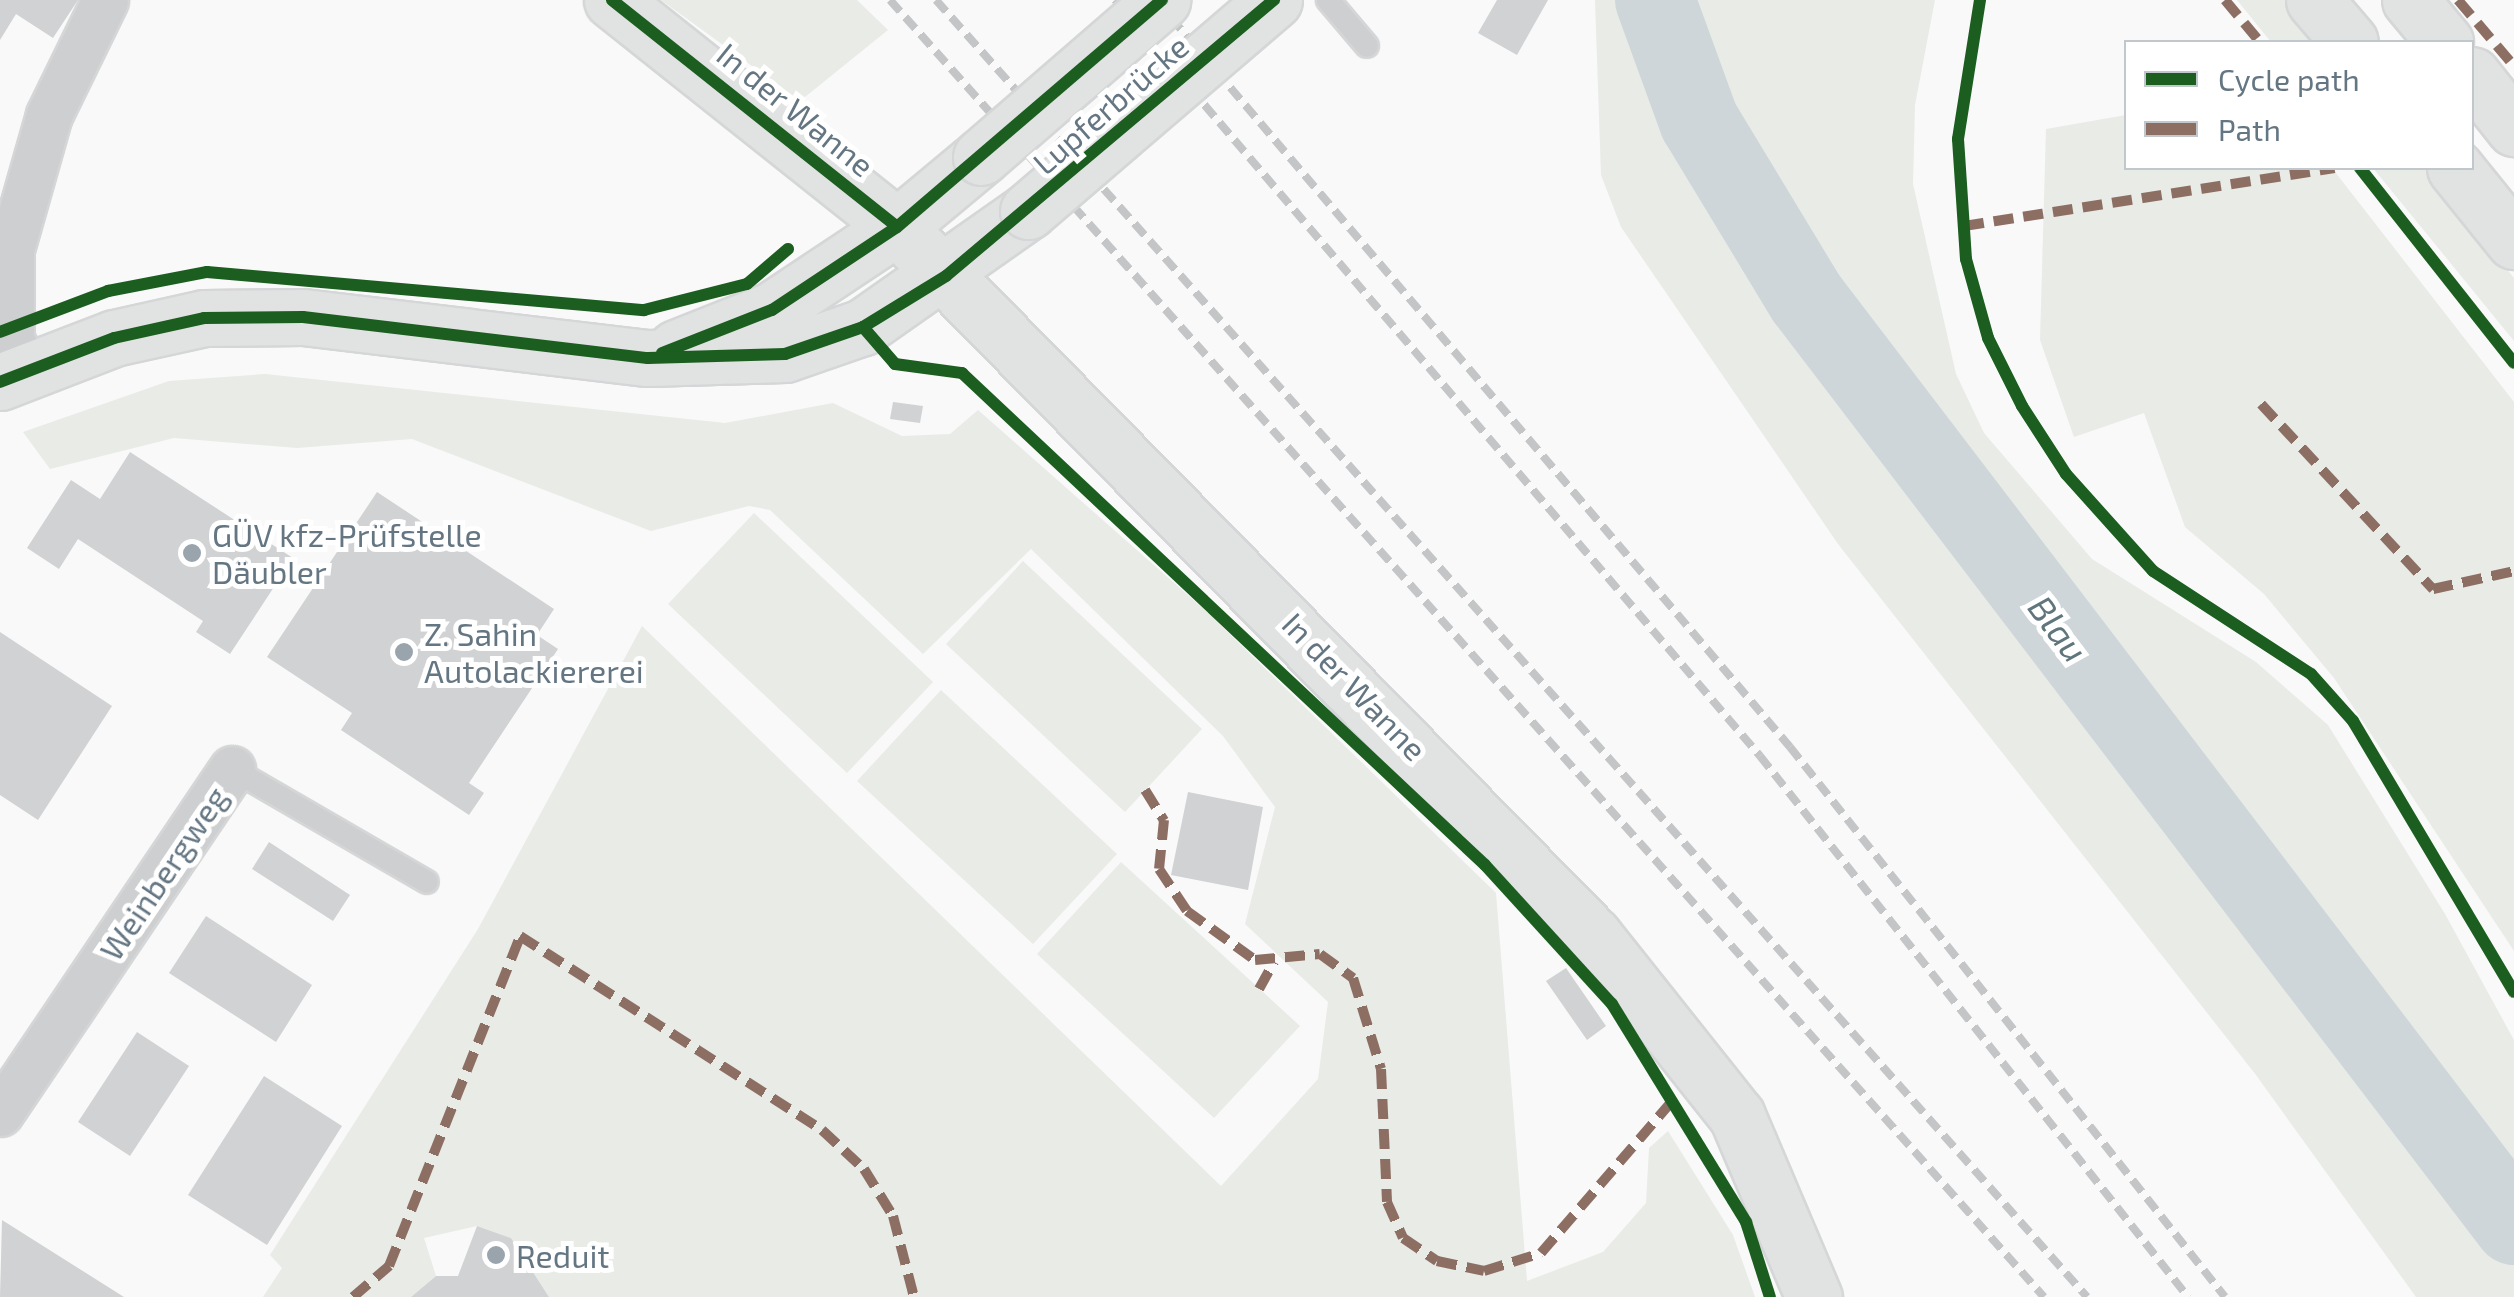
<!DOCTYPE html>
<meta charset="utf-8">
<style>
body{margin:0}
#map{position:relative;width:2514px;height:1297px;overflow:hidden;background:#f9f9f9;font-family:"Exo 2",sans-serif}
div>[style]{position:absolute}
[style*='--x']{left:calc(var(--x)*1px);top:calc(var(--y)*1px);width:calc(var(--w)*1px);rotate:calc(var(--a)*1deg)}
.green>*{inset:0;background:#e8ebe6}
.river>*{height:80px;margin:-40px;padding:0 40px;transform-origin:40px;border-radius:40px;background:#ced6d9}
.building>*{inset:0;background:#d0d2d3}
.roads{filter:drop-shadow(2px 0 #d5d6d7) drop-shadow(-2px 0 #d5d6d7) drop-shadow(0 2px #d5d6d7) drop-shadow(0 -2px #d5d6d7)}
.lane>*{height:22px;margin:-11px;padding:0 11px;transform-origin:11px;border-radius:11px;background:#cecfd0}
.street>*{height:45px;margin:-22.5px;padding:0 22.5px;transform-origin:22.5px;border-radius:22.5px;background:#cecfd0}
.secondary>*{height:55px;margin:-27.5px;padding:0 27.5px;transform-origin:27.5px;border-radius:27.5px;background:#e1e2e2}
.primary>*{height:55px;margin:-27.5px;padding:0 27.5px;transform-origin:27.5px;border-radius:27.5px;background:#e1e2e2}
.rail>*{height:8px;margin-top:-4px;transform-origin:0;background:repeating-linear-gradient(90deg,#c3c5c6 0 15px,transparent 0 23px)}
.bridges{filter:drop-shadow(2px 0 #d5d6d7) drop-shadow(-2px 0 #d5d6d7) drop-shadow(0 2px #d5d6d7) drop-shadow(0 -2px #d5d6d7)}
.secondary-bridge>*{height:55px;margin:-27.5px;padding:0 27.5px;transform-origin:27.5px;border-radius:27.5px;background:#e1e2e2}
.quiet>*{height:10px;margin-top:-5px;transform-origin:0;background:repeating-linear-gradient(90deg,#8d6e63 0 20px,transparent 0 30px)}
.cycleway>*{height:12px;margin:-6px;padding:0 6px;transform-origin:6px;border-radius:6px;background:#1b5e20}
.dots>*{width:28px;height:28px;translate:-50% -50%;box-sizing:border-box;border:5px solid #fff;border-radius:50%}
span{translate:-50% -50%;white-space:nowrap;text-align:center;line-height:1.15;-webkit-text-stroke:10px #fff;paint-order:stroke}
.street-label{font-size:32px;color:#657683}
.poi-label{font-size:32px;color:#657683}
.left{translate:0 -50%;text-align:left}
.water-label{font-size:35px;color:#60757c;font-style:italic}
.legend{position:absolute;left:2124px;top:40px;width:350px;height:130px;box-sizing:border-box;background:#fff;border:2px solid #c1c8cd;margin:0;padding:12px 18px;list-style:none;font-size:30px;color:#657683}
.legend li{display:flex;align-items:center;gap:20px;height:50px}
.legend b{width:50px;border:2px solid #c1c8cd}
</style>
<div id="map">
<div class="green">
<div style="clip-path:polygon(661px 0,857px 0,888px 30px,800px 101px)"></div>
<div style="clip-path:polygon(1595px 0,1935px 0,1915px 105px,1913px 184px,1956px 374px,1984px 433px,2092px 559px,2256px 662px,2328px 725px,2445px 914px,2514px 1040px,2514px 1297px,2416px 1297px,2256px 1075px,1838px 544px,1621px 227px,1601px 175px)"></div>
<div style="clip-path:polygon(2237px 0,2285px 0,2321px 42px,2271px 42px)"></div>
<div style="clip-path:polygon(2126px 115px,2126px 168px,2332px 168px,2514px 402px,2514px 951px,2334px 678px,2264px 594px,2185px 527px,2144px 413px,2074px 437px,2040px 340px,2046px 129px)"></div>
<div style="clip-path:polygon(2373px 168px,2426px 168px,2514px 278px,2514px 341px)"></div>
<div style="clip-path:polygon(265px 374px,725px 423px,833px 403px,902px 436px,950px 434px,978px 410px,1206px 611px,1496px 893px,1527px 1281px,1603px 1252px,1646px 1203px,1649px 1148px,1668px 1131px,1733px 1235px,1755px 1297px,549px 1297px,511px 1238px,477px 1226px,424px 1238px,436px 1276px,411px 1297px,263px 1297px,282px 1268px,270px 1255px,478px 929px,642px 626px,1221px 1186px,1318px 1079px,1328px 1002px,1245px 924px,1275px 807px,1223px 736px,1031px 549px,923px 654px,770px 510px,749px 506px,651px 531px,412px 439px,297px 448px,174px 438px,50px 469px,23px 432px,169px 381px)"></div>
<div style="clip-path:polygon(754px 513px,933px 682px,847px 773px,668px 604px)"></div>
<div style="clip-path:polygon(1023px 561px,1202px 729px,1125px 812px,946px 644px)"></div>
<div style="clip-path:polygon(941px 690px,1117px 854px,1033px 944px,857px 781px)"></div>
<div style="clip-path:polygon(1121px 862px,1300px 1026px,1214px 1118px,1037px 954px)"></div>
</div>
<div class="river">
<div style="--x:1655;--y:0;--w:129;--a:70"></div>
<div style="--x:1699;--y:121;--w:208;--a:58.8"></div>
<div style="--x:1807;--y:299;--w:1165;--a:52.64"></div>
</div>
<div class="building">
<div style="clip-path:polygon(0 0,78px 0,53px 38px,16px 14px,0 40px)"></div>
<div style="clip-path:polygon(1497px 0,1548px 0,1517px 55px,1478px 33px)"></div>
<div style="clip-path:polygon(893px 402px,923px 406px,920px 423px,890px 419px)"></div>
<div style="clip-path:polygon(130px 452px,293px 558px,230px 654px,196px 632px,203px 621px,78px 539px,59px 569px,27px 548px,71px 480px,100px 499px)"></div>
<div style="clip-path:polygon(377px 492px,554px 609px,537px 635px,558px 649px,469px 783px,484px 793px,469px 815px,341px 730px,352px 713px,267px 657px)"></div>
<div style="clip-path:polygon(0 632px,112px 706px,38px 820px,0 795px)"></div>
<div style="clip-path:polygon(1188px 792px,1263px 807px,1248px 890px,1171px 875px)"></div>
<div style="clip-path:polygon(269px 842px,350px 895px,333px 921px,252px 869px)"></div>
<div style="clip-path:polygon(206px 916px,312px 985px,276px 1042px,169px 973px)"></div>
<div style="clip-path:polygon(1566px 968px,1606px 1026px,1587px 1040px,1546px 981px)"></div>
<div style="clip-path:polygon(137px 1032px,189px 1066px,130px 1156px,78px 1122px)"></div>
<div style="clip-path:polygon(264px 1076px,342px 1126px,267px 1245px,188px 1195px)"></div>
<div style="clip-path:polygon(2px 1220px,124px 1297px,0 1297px)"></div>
<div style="clip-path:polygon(477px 1226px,511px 1238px,549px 1297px,411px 1297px,436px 1276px,458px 1276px)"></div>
</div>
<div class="roads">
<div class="lane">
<div style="--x:1328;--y:0;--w:60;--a:49.7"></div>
<div style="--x:232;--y:769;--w:225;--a:30.1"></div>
</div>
<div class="street">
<div style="--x:25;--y:368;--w:32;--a:-116"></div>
<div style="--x:11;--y:339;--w:90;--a:-90"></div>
<div style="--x:11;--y:249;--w:139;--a:-74.2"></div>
<div style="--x:49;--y:115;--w:128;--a:-64"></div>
<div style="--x:0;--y:1113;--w:415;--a:-56"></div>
</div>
<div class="secondary">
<div style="--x:612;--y:0;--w:364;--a:38.5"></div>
<div style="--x:897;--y:227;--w:993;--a:45.49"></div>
<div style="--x:1593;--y:935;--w:231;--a:51.5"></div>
<div style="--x:1737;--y:1116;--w:197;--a:67"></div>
<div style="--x:676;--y:348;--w:103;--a:-21.6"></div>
<div style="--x:772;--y:310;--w:150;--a:-33.6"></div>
<div style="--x:897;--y:227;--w:109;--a:-39.8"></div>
<div style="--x:0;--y:382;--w:122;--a:-21.1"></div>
<div style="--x:114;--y:338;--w:92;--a:-12.5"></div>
<div style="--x:204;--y:318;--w:99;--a:-0.6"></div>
<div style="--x:303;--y:317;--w:347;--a:6.8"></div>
<div style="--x:648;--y:358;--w:137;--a:-1.7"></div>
<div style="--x:785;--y:354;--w:83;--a:-19.1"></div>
<div style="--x:863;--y:327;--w:202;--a:-35.1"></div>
</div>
<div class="primary">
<div style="--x:2314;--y:0;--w:55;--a:49.4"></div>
<div style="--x:2410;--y:0;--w:55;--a:50.2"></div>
<div style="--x:2472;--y:75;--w:68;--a:51.6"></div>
<div style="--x:2455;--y:168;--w:94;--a:51.1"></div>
</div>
</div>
<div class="rail">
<div style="--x:890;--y:0;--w:1736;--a:48.34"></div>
<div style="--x:936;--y:0;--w:1734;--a:48.41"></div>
<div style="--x:1115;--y:0;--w:994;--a:49.53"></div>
<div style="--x:1760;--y:756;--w:690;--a:51.65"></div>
<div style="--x:1156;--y:0;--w:980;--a:49.68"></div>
<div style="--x:1790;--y:747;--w:701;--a:51.66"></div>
</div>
<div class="bridges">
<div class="secondary-bridge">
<div style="--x:981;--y:157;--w:240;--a:-40.9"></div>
<div style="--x:1028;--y:211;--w:324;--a:-40.6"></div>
</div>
</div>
<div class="quiet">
<div style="--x:2225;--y:0;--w:55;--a:50.2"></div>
<div style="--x:2458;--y:0;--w:87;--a:49.7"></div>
<div style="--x:1964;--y:226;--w:375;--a:-8.9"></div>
<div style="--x:2261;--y:404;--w:253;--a:47.1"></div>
<div style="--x:2433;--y:589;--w:83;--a:-12.5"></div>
<div style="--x:1145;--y:790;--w:36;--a:58"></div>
<div style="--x:1164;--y:820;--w:49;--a:95.8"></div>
<div style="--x:1159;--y:869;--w:50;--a:56.3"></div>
<div style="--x:1187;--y:911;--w:84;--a:35.8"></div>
<div style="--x:1255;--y:960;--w:65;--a:-5.3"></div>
<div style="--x:1320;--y:954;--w:41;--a:36"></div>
<div style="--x:1353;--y:978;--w:95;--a:72.9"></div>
<div style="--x:1381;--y:1069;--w:133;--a:87.4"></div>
<div style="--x:1387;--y:1202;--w:39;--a:66"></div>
<div style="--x:1403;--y:1238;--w:41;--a:34.1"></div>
<div style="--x:1437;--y:1261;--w:48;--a:12"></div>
<div style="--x:1484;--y:1271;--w:60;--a:-17.5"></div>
<div style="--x:1541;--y:1253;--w:203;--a:-49.2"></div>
<div style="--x:1259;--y:989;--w:31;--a:-61"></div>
<div style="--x:353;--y:1297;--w:48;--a:-40.7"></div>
<div style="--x:389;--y:1266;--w:355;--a:-68.3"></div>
<div style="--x:520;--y:936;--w:359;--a:32.7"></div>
<div style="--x:822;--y:1130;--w:57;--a:42.9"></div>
<div style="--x:864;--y:1169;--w:55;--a:58.3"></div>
<div style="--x:893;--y:1216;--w:84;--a:75.5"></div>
</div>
<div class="cycleway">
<div style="--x:612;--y:0;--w:364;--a:38.5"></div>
<div style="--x:1980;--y:0;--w:141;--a:99"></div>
<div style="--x:1958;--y:139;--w:120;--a:86.2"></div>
<div style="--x:1966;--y:259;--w:82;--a:74.4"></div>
<div style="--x:1988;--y:338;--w:76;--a:63.4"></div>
<div style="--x:2022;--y:406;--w:81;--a:57.1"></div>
<div style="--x:2066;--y:474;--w:130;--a:48.1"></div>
<div style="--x:2153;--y:571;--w:189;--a:33.1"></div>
<div style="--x:2311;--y:674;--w:63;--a:48.2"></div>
<div style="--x:2353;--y:721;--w:315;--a:59.3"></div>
<div style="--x:2360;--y:168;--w:248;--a:51.7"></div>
<div style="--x:863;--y:327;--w:49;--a:49.1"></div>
<div style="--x:895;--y:364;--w:68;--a:7.7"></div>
<div style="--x:962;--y:373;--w:718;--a:43.25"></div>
<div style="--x:1485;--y:865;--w:188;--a:47.6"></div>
<div style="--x:1612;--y:1004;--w:256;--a:58.4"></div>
<div style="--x:1746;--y:1222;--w:79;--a:72.3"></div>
<div style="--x:0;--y:332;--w:116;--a:-20.8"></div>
<div style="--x:108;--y:291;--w:101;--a:-10.9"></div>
<div style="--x:207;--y:272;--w:439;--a:5"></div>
<div style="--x:644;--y:310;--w:106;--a:-14.2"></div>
<div style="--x:747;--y:284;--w:54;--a:-40.5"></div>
<div style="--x:662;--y:353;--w:118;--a:-21.4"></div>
<div style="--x:772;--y:310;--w:150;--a:-33.6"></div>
<div style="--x:897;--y:227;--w:349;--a:-40.6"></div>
<div style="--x:0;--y:382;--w:122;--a:-21.1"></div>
<div style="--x:114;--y:338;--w:92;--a:-12.5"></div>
<div style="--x:204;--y:318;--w:99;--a:-0.6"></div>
<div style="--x:303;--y:317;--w:347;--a:6.8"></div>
<div style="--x:648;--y:358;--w:137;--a:-1.7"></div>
<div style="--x:785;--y:354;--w:83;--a:-19.1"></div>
<div style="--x:863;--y:327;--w:97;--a:-31.6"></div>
<div style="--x:946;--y:276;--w:429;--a:-40.1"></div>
</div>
<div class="dots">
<div style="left:192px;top:553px;background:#99a4ac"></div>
<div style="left:404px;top:652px;background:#99a4ac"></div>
<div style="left:496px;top:1255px;background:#99a4ac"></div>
</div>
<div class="street-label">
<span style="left:1110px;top:104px;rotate:-41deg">Lupferbrücke</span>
<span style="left:796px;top:109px;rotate:39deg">In der Wanne</span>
<span style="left:1355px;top:686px;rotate:46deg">In der Wanne</span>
<span style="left:163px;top:873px;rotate:-56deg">Weinbergweg</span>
</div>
<div class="poi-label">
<span class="left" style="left:212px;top:553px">GÜV kfz-Prüfstelle<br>Däubler</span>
<span class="left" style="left:424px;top:652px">Z. Sahin<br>Autolackiererei</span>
<span class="left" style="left:516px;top:1255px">Reduit</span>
</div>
<div class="water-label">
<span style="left:2059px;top:628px;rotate:53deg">Blau</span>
</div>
<ul class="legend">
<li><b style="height:12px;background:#1b5e20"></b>Cycle path</li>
<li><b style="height:12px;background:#8d6e63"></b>Path</li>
</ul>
</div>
